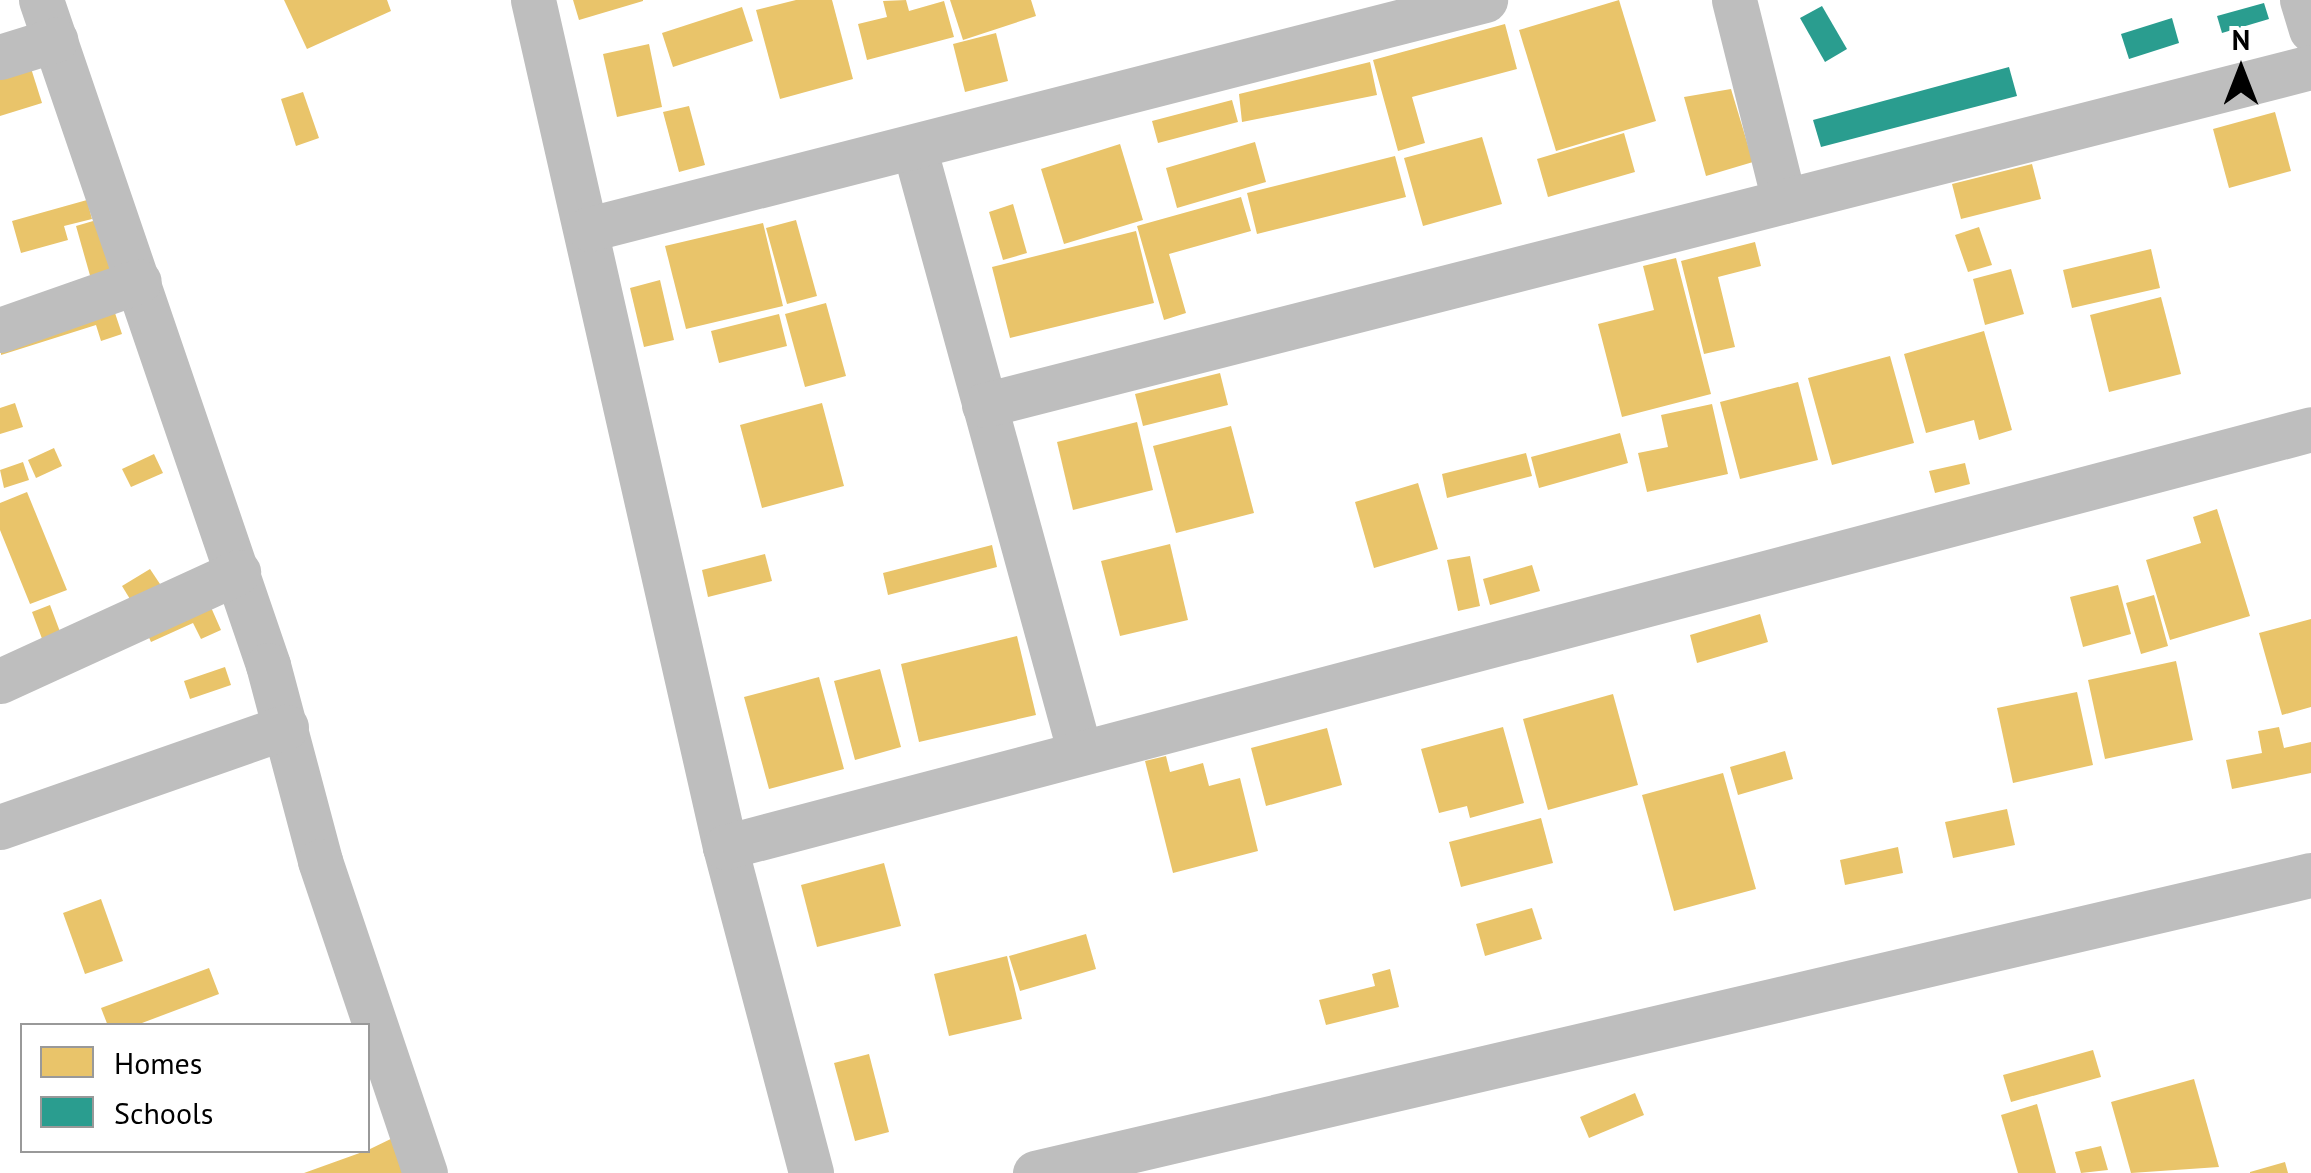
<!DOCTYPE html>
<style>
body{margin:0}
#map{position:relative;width:2311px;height:1173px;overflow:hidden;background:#fff;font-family:"PT Sans",sans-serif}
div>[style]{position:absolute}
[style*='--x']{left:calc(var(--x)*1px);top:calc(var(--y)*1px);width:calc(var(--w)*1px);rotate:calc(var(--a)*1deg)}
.homes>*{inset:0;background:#e9c46a}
.schools>*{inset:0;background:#2a9d8f}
.street>*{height:45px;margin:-22.5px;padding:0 22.5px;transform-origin:22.5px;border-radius:22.5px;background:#bebebe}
span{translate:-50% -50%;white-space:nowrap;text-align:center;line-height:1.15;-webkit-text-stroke:10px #fff;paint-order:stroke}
.legend{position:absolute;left:20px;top:1023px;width:350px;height:130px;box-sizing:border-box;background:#fff;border:2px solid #999;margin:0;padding:12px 18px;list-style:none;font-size:30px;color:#000}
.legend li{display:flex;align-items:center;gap:20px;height:50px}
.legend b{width:50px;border:2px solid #999}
.north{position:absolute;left:2191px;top:20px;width:100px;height:100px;-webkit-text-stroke:8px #fff;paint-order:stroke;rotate:0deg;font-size:28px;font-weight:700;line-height:40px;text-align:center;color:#000}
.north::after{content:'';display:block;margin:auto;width:35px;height:45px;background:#000;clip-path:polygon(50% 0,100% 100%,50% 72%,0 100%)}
</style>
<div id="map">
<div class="homes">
<div style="clip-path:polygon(284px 0,387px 0,391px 11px,307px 49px)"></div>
<div style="clip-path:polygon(573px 0,643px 0,643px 1px,579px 20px)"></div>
<div style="clip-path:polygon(796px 0,832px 0,853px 79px,780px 99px,756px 10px)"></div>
<div style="clip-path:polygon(906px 0,909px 11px,944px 1px,954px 37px,867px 60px,858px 24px,887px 17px,883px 1px)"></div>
<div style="clip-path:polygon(950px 0,1031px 0,1036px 16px,963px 40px)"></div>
<div style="clip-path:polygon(1619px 0,1656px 121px,1556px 151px,1519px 30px)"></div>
<div style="clip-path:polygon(742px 7px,753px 41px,673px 67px,662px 33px)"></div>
<div style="clip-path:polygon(1505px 24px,1517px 69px,1412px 97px,1425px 143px,1398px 151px,1373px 60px)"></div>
<div style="clip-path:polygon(996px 33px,1008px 81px,965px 92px,953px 44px)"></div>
<div style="clip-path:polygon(649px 44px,662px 107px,617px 117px,603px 54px)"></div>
<div style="clip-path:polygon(29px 62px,42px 103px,0 116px,0 70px)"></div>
<div style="clip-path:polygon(1370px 62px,1377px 95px,1242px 122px,1239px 94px)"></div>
<div style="clip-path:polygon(1731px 89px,1753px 162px,1706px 176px,1684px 97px)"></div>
<div style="clip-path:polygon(303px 92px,319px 138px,296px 146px,281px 99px)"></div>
<div style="clip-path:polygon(1232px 100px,1238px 122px,1158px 143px,1152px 121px)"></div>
<div style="clip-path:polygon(689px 106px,705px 165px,679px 172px,663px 112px)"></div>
<div style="clip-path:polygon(2275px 112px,2291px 171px,2229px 188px,2213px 129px)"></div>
<div style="clip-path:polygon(1624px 133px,1635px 172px,1548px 197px,1537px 159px)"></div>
<div style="clip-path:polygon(1482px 137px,1502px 204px,1423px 226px,1404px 158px)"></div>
<div style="clip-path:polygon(1255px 142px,1266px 182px,1177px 208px,1166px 168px)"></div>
<div style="clip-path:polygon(1120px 144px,1143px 220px,1064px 244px,1041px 169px)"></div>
<div style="clip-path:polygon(1395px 156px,1406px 197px,1257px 234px,1247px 193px)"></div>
<div style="clip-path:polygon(2032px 164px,2041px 199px,1961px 219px,1952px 184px)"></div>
<div style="clip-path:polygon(1241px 197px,1251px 231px,1169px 254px,1186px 313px,1164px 320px,1137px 226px)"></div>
<div style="clip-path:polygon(87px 200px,92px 219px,64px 226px,68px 240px,21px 253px,12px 221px)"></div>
<div style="clip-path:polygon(1013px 204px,1027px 253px,1003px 260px,989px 212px)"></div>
<div style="clip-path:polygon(100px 219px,115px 272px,91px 279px,76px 226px)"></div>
<div style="clip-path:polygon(796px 220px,817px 296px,787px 304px,766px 228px)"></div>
<div style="clip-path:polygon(763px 223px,783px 306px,686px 329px,665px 246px)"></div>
<div style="clip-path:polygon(1979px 227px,1992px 265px,1968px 272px,1955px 235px)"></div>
<div style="clip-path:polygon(1136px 231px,1154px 303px,1010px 338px,992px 267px)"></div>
<div style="clip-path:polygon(1755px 242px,1761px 266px,1718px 277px,1735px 347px,1704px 354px,1681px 261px)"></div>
<div style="clip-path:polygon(2151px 249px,2160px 288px,2072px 308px,2063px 270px)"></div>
<div style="clip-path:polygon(1676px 258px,1711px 394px,1622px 417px,1598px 324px,1654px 310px,1643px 266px)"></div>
<div style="clip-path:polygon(2011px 269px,2024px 314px,1985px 325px,1973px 279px)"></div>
<div style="clip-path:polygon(660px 280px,674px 340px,644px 347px,630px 288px)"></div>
<div style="clip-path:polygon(2161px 297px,2181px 374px,2109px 392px,2090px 315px)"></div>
<div style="clip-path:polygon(111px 301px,122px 334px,101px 341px,96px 325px,1px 355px,0 336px)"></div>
<div style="clip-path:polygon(826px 303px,846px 376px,805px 387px,785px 314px)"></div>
<div style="clip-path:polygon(779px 314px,787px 346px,719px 363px,711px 331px)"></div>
<div style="clip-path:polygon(1984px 331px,2012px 430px,1979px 440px,1974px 420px,1926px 433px,1904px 354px)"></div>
<div style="clip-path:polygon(1890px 356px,1914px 443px,1832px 465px,1808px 378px)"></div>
<div style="clip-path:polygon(1220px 373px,1228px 405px,1143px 426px,1135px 394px)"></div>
<div style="clip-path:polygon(1798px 382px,1818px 460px,1740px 479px,1720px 402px)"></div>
<div style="clip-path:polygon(15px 403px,23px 427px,0 434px,0 408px)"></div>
<div style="clip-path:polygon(822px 403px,844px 486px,762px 508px,740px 425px)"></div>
<div style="clip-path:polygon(1712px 404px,1728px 474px,1647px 492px,1638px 453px,1668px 447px,1661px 415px)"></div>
<div style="clip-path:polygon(1137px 422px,1153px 490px,1073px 510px,1057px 442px)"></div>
<div style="clip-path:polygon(1231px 426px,1254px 513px,1176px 533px,1153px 446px)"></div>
<div style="clip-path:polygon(1620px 433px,1628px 463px,1539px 488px,1531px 457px)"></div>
<div style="clip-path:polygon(54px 448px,62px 466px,36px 478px,28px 460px)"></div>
<div style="clip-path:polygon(1526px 453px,1532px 476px,1447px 498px,1442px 474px)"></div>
<div style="clip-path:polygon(154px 454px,163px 473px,131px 487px,122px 469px)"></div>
<div style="clip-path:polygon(23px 462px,29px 480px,4px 488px,0 470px)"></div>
<div style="clip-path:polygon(1965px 463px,1970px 484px,1935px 493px,1929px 471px)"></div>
<div style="clip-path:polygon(1418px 483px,1438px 549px,1374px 568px,1355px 502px)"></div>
<div style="clip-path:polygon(27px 492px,67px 590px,30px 604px,0 530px,0 503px)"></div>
<div style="clip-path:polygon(2217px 509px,2250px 616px,2170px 640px,2146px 560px,2201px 543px,2193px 517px)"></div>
<div style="clip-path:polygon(1170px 544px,1188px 620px,1120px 636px,1101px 561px)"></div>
<div style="clip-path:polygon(992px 545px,997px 567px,888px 595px,883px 573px)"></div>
<div style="clip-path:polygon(765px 554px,772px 581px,708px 597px,702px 570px)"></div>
<div style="clip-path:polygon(1470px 556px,1480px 606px,1458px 611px,1447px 560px)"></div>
<div style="clip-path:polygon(1532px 565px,1540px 591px,1490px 605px,1483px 579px)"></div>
<div style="clip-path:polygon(150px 569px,162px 587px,133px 604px,122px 586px)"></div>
<div style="clip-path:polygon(2118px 585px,2131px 634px,2083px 647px,2070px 597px)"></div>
<div style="clip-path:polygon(2154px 595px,2168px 646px,2141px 654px,2126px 603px)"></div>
<div style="clip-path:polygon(206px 596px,221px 630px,201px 639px,193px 623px,151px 642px,143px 624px)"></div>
<div style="clip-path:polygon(50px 605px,62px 637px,44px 644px,32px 612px)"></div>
<div style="clip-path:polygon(1760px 614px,1768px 642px,1697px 663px,1690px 635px)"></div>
<div style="clip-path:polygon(2311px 619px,2311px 707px,2282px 715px,2259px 633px)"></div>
<div style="clip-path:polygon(1017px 636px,1036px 715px,919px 742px,901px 664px)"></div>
<div style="clip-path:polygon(2176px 661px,2193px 740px,2105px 759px,2088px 680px)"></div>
<div style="clip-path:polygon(225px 667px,231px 685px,190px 699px,184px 681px)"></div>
<div style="clip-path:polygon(880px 669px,901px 747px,855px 760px,834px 681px)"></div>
<div style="clip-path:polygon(819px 677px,844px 769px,769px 789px,744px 697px)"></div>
<div style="clip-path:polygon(2077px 692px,2093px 765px,2013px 783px,1997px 708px)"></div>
<div style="clip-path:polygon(1613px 694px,1638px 785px,1548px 810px,1523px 719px)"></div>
<div style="clip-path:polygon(1503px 727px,1524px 803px,1470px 818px,1467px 806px,1439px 813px,1421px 749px)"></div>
<div style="clip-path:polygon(2279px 727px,2284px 748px,2311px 742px,2311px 773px,2232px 789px,2226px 760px,2262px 753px,2258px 731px)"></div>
<div style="clip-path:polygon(1327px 728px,1342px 785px,1266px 806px,1251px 748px)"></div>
<div style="clip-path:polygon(1785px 751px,1793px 779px,1738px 795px,1730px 767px)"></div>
<div style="clip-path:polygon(1166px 756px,1170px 772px,1203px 763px,1209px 786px,1240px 778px,1258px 851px,1173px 873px,1145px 761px)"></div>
<div style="clip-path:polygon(1723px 773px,1756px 889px,1674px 911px,1642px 795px)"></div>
<div style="clip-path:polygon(2007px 809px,2015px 845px,1953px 858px,1945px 822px)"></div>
<div style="clip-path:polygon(1541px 818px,1553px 863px,1461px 887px,1449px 842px)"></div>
<div style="clip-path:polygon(1898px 847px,1903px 873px,1845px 885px,1840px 860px)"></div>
<div style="clip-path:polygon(884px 863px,901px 926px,817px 947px,801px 885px)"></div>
<div style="clip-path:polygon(101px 899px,123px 961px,85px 974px,63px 913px)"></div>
<div style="clip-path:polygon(1532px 908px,1542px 939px,1485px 956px,1476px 924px)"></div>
<div style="clip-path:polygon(1086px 934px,1096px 969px,1020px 991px,1009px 956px)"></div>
<div style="clip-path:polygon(1007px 956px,1022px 1019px,949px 1036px,934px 974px)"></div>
<div style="clip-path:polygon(209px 968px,219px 994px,134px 1026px,108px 1026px,101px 1008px)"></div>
<div style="clip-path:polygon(1390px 969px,1399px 1007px,1326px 1025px,1319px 1000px,1375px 986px,1372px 974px)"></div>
<div style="clip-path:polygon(2093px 1050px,2101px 1077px,2011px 1102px,2003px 1075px)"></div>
<div style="clip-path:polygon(869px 1054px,889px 1132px,855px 1141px,834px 1063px)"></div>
<div style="clip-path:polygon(2194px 1079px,2219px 1167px,2131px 1173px,2111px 1102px)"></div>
<div style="clip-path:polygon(1635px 1093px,1644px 1115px,1589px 1138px,1580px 1117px)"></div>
<div style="clip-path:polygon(2037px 1104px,2056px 1173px,2018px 1173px,2001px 1115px)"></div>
<div style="clip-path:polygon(403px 1133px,411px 1173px,304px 1173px,368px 1150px)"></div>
<div style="clip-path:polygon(2101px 1146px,2108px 1170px,2081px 1173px,2075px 1152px)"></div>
<div style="clip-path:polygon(2285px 1162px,2288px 1173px,2250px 1173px,2250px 1172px)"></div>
</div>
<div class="schools">
<div style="clip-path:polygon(2264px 3px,2269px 19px,2222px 33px,2217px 16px)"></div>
<div style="clip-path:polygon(1822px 6px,1847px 49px,1825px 62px,1800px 18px)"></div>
<div style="clip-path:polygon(2172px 18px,2179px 43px,2129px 59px,2121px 34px)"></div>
<div style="clip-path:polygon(2009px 67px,2017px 96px,1821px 147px,1813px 120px)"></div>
</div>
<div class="street">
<div style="--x:41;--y:0;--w:703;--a:71.15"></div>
<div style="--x:268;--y:665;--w:203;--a:75.1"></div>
<div style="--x:320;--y:861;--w:329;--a:71.4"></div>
<div style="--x:533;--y:0;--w:868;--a:77.23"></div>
<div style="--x:725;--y:847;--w:337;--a:75.2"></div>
<div style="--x:1734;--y:0;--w:207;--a:76"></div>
<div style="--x:2302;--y:0;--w:31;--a:73"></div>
<div style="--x:0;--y:57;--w:58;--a:-17.2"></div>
<div style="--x:914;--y:147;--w:628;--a:74.68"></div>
<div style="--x:589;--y:229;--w:925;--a:-14.34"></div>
<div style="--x:0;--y:330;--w:147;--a:-19.4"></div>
<div style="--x:984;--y:405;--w:1369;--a:-14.29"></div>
<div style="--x:0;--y:681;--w:262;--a:-24.6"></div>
<div style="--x:0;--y:827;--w:303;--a:-19.3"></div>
<div style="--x:725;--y:847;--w:1640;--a:-14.76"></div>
<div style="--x:1035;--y:1173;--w:1310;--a:-13.15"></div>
</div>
<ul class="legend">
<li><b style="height:28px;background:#e9c46a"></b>Homes</li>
<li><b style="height:28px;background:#2a9d8f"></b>Schools</li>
</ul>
<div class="north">N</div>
</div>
